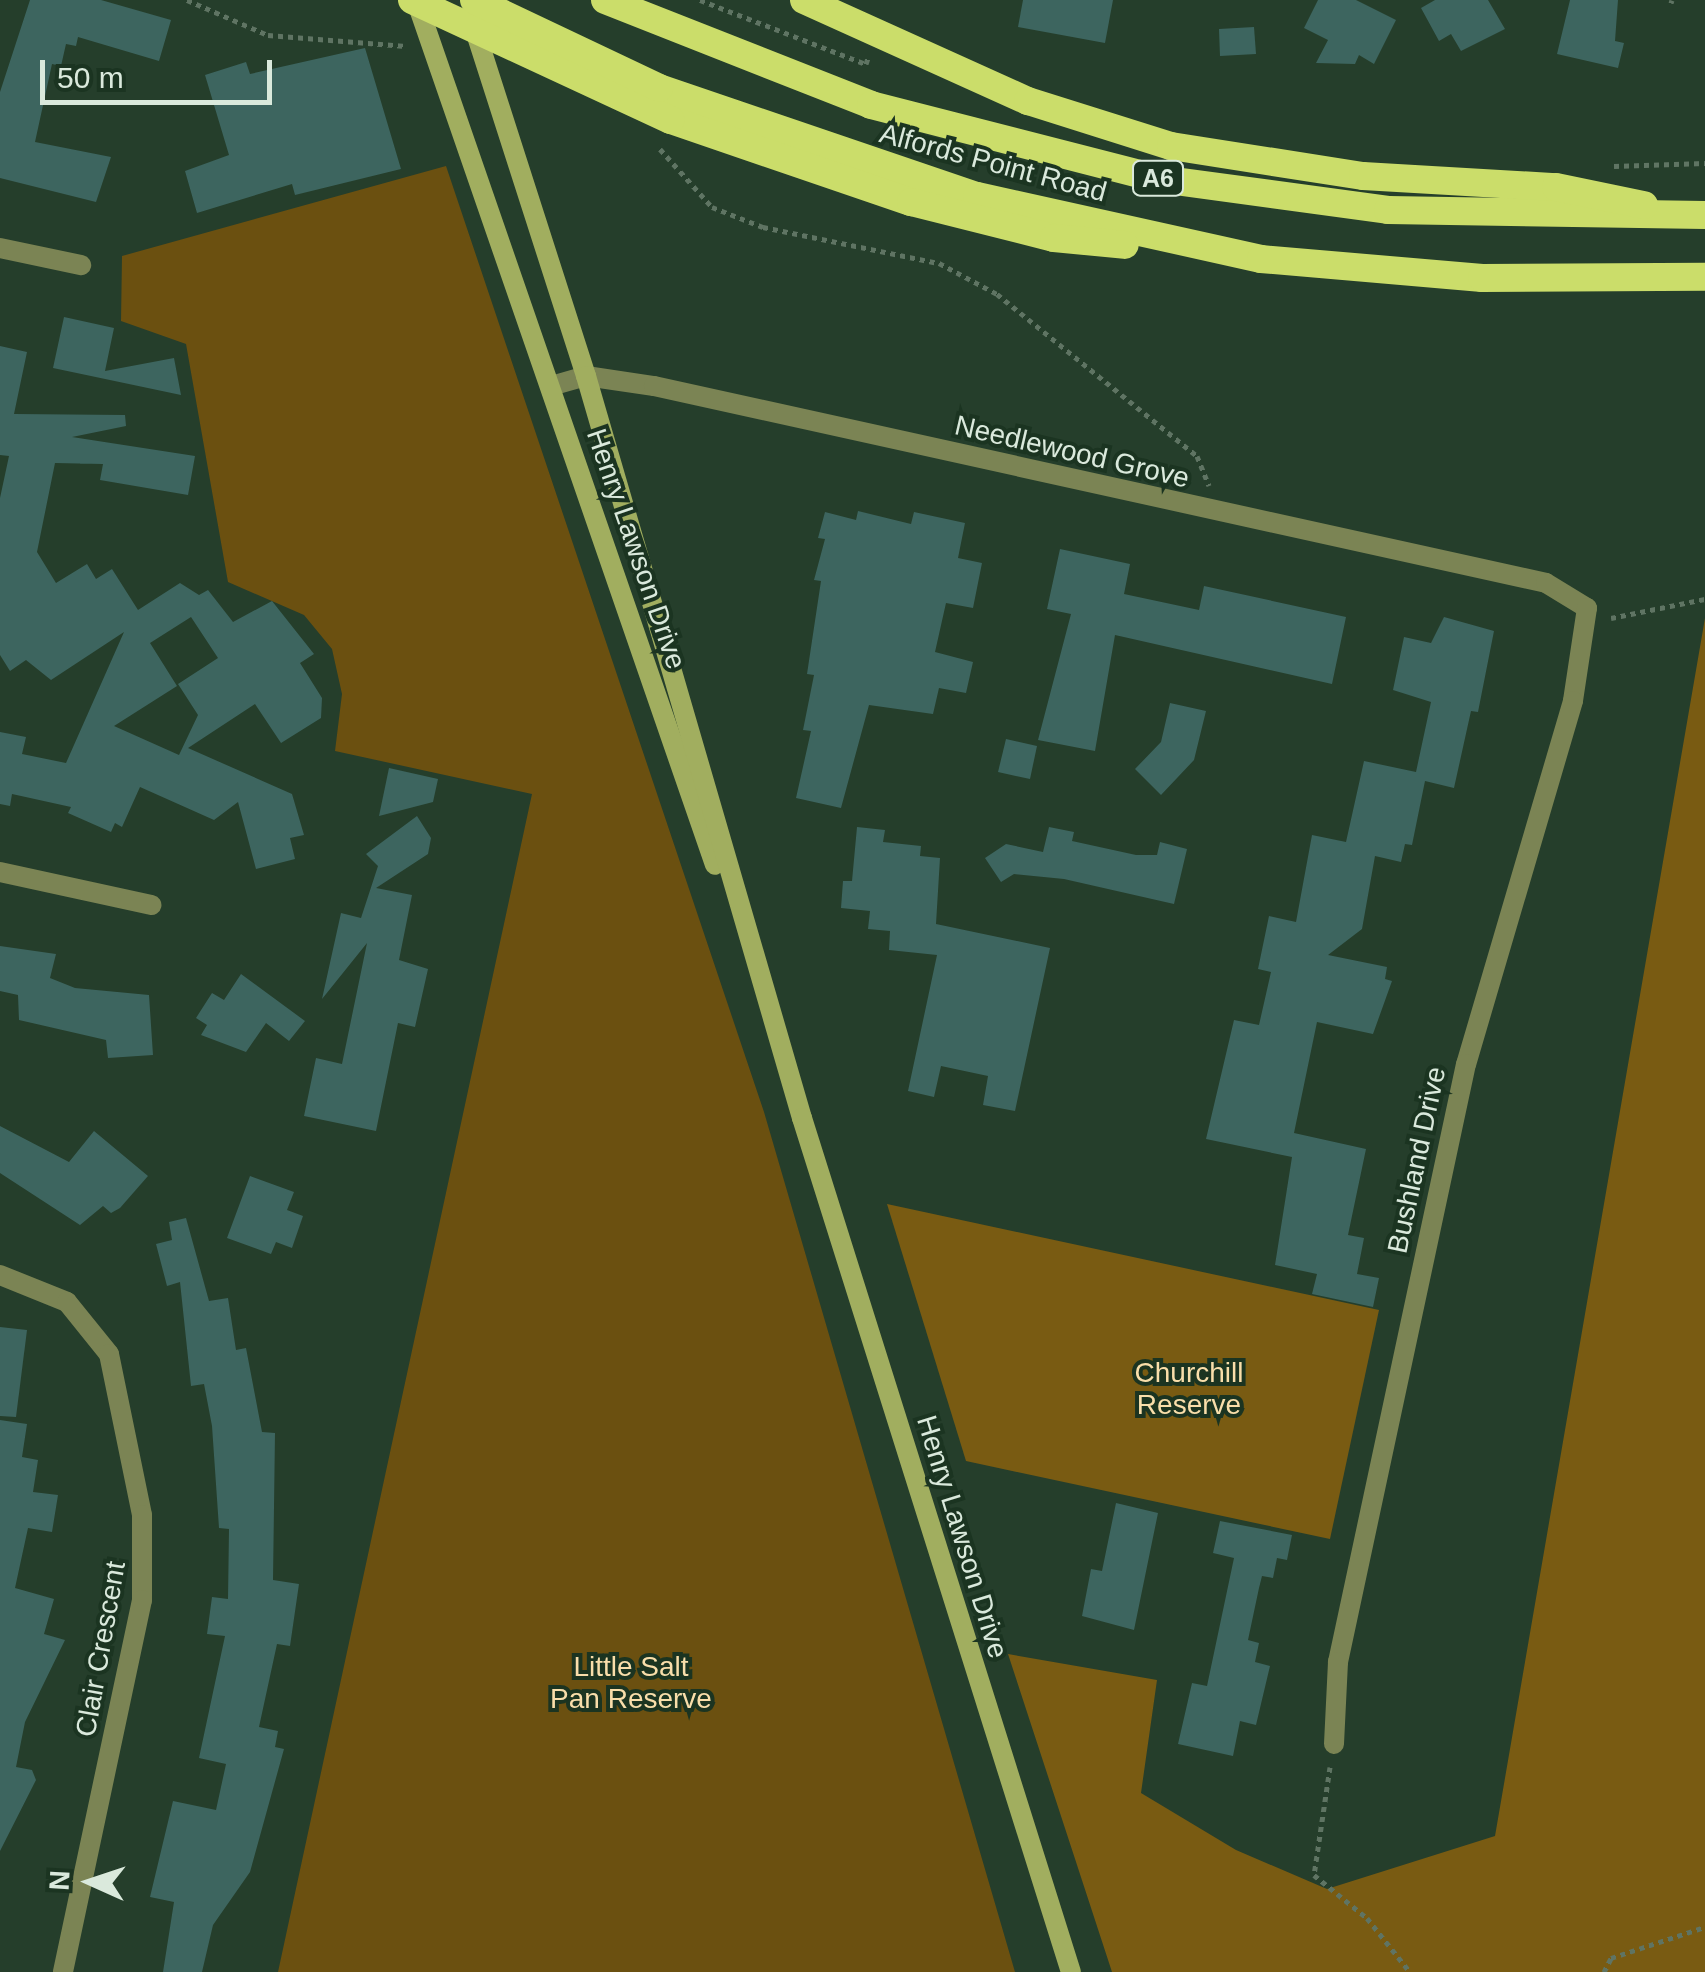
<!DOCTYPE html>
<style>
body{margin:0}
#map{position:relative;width:1705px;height:1972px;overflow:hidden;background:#253e2b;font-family:Helvetica,sans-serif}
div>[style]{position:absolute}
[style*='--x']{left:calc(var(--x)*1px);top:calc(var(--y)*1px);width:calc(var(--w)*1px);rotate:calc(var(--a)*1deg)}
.green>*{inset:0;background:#6b5010}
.forest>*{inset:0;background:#795b12}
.building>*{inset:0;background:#3d655f}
.path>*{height:5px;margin-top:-2.5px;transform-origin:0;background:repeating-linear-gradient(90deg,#5f7463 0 5px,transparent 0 10px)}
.minor>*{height:20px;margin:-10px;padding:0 10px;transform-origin:10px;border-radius:10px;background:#7b8454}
.secondary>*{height:20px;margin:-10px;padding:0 10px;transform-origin:10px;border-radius:10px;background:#a1ae5f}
.trunk>*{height:28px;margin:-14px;padding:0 14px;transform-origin:14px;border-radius:14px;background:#cbdd6a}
.trunk-bridge>*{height:28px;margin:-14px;padding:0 14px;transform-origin:14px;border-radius:14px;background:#cbdd6a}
span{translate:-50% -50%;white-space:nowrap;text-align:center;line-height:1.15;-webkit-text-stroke:8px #1b3421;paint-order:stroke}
.shield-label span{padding:2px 8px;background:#1b3421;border:2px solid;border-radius:8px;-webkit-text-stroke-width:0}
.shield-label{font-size:25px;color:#dae9dc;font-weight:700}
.street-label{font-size:28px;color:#dae9dc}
.park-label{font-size:28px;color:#f9deaa}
.north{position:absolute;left:40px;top:1832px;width:100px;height:100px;-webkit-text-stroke:8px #1b3421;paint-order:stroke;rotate:273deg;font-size:28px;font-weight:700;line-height:40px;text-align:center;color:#dae9dc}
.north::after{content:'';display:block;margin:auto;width:35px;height:45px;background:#dae9dc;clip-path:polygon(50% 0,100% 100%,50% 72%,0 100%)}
.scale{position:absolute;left:40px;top:60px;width:232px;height:45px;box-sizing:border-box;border:5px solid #dae9dc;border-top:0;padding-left:12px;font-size:30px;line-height:35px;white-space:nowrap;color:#dae9dc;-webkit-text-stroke:8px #1b3421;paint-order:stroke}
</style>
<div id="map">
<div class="green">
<div style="clip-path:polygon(446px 166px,764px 1112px,1015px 1972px,278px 1972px,532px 794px,335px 751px,342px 694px,332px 649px,304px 615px,228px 582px,186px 344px,121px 321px,122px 256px)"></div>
</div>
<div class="forest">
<div style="clip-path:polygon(1705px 618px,1705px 1972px,1112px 1972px,1008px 1654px,1157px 1680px,1141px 1793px,1236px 1850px,1327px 1889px,1495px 1836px)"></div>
<div style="clip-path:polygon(887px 1204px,1379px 1310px,1330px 1539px,966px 1461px)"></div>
</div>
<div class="building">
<div style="clip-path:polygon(30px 0,101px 0,171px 20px,159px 61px,78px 37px,76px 46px,66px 44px,61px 66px,52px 64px,35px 142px,111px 157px,96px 202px,0 178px,0 92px)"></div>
<div style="clip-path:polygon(1023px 0,1113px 0,1105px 43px,1018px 27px)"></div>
<div style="clip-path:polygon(1318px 0,1356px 0,1396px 20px,1374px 64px,1359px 55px,1355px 64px,1316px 63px,1328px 40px,1304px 28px)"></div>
<div style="clip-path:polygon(1435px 0,1488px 0,1505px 29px,1461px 51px,1451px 34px,1439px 41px,1421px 8px)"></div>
<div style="clip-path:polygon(1570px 0,1618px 0,1615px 41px,1624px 43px,1618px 68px,1557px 54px)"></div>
<div style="clip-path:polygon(1254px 27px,1256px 54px,1220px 56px,1219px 29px)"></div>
<div style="clip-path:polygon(365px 48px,401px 169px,295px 195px,292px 184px,197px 213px,185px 171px,229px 155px,205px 75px,246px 62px,250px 74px)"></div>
<div style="clip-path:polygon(64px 317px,114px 328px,105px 371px,174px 358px,181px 395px,53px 368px)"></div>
<div style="clip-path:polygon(evenodd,0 346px,27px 352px,14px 414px,125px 415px,126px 426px,72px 437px,195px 456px,188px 495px,100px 480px,103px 464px,55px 463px,37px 552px,56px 583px,87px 564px,96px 579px,112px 569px,138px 610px,180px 583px,199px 595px,208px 590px,233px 622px,272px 601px,314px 654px,300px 663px,322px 698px,321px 718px,281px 743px,255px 704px,188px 748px,292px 794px,304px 835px,290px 838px,295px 859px,256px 869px,238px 802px,214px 820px,140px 787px,122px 827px,115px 823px,111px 832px,68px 813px,71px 807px,12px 794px,10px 806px,0 804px,0 732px,26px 737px,22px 754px,66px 763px,124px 632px,51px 680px,26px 660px,10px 671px,0 655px,0 498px,9px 456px,0 455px,0 346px,191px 617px,218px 658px,178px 684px,198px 715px,179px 755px,114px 726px,177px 686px,150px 643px,191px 617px)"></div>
<div style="clip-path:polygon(858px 511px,911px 524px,914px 512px,965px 523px,958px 558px,982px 563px,973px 608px,946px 603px,935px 652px,973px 662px,966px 693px,939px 688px,933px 714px,869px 705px,841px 808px,796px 798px,811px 731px,803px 730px,814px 675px,807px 674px,821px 581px,814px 580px,825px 539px,818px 538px,825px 512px,856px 520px)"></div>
<div style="clip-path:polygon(1060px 549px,1130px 564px,1124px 594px,1199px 610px,1204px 586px,1346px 617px,1332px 684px,1115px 635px,1095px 751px,1038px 740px,1071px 614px,1047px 609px)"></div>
<div style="clip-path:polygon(1444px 617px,1494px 631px,1478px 712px,1471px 711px,1454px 788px,1425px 781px,1412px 845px,1405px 844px,1401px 862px,1375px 856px,1362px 929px,1328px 955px,1387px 967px,1385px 979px,1392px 981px,1373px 1034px,1317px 1022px,1294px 1133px,1366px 1149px,1348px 1235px,1364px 1238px,1357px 1274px,1379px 1278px,1373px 1307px,1312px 1294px,1317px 1274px,1275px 1265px,1292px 1157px,1206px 1139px,1234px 1020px,1259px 1025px,1271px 972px,1258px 969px,1269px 916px,1296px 922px,1312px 835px,1346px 842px,1364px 761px,1416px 772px,1431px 702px,1393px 690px,1404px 637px,1431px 643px)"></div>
<div style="clip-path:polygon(1170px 703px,1206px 711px,1194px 760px,1161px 795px,1135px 769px,1161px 742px)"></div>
<div style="clip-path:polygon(1006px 739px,1037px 746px,1030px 779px,998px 772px)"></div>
<div style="clip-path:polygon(389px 768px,438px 779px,433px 802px,379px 816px)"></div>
<div style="clip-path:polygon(417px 816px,431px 838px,428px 854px,376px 888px,412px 895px,399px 960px,428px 969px,415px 1027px,398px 1023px,376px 1131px,304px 1116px,316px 1058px,342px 1064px,367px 943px,322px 999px,341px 913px,361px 918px,378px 866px,366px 854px)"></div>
<div style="clip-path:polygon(857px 827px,885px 830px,883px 842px,921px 846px,920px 856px,940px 858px,936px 924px,1050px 948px,1015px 1111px,983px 1105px,988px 1076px,941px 1066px,934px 1097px,908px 1091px,937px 955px,889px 950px,890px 931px,868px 929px,870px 911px,841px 908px,843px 881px,852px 881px)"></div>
<div style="clip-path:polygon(1049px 827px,1074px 832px,1072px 841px,1136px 855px,1157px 855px,1160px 842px,1187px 849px,1174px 904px,1064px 879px,1014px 874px,1001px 882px,985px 858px,1006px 844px,1043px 852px)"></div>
<div style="clip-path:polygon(0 946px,56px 954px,50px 978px,75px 988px,149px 995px,153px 1055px,108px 1058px,106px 1040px,19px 1020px,18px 995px,0 991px)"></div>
<div style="clip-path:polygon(241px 974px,305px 1021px,289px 1041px,266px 1023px,246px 1052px,201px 1035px,207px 1025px,196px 1018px,212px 993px,224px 1000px)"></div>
<div style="clip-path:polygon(0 1126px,69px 1162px,94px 1131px,148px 1176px,120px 1208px,111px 1213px,103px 1206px,80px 1225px,0 1173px)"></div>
<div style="clip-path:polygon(250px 1176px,294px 1192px,287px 1210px,303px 1216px,292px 1248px,276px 1242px,271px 1254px,227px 1238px)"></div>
<div style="clip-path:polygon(186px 1218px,209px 1301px,228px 1298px,236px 1350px,246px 1348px,262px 1432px,275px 1433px,273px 1580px,299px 1584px,290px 1646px,277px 1644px,259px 1727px,278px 1731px,275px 1747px,284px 1749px,250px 1872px,213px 1925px,202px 1972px,163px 1972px,174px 1902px,150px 1897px,173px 1801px,216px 1810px,226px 1764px,199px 1758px,225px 1636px,207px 1634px,212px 1597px,228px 1599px,229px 1529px,219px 1528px,212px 1426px,204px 1384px,191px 1386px,180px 1282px,167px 1286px,156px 1244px,172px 1240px,169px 1222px)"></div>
<div style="clip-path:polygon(0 1327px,27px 1330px,16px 1417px,0 1416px)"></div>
<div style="clip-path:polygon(0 1420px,27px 1424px,22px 1457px,38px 1460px,33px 1492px,58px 1495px,52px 1532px,28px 1528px,15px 1588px,54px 1599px,44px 1634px,65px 1640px,25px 1722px,16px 1767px,32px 1770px,36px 1780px,0 1851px)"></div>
<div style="clip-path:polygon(1116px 1503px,1158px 1513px,1134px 1630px,1082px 1616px,1091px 1569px,1102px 1571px)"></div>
<div style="clip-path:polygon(1220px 1521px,1292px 1535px,1287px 1560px,1277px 1558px,1273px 1578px,1262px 1576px,1259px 1588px,1248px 1640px,1259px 1643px,1255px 1662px,1270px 1666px,1256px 1725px,1240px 1721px,1233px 1756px,1178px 1744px,1192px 1683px,1207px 1686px,1234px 1558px,1213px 1553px)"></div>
</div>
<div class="path">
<div style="--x:187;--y:0;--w:88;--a:23.4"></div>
<div style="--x:268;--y:35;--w:138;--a:4.6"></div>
<div style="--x:700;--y:0;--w:178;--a:21.1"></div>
<div style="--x:866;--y:64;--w:6;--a:-72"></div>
<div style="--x:1671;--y:3;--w:3;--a:-72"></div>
<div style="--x:660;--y:149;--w:78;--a:48.1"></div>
<div style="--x:712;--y:207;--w:55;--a:21.4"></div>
<div style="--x:763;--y:227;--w:180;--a:11.6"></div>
<div style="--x:939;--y:263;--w:66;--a:28.1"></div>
<div style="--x:997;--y:294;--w:257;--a:39"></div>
<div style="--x:1197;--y:456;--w:32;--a:68"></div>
<div style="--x:1614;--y:166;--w:91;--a:-1.9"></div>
<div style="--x:1611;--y:618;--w:96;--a:-11.4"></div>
<div style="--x:1330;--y:1767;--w:109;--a:98.4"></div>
<div style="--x:1314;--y:1875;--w:68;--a:39.1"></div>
<div style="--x:1367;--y:1918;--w:69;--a:51.5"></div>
<div style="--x:1604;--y:1972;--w:16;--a:-63"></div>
<div style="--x:1611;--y:1958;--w:99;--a:-18.3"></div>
</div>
<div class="minor">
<div style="--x:0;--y:248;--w:83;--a:11.9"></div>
<div style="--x:551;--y:386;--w:36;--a:-16"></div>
<div style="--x:586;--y:376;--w:69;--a:8.4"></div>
<div style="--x:654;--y:386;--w:913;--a:12.45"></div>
<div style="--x:1546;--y:583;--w:48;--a:31.4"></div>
<div style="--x:1587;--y:608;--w:94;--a:98.6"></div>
<div style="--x:1573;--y:701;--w:378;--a:106.4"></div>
<div style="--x:1466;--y:1064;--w:612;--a:102.08"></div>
<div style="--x:1338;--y:1662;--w:82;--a:92.8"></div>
<div style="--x:0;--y:872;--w:155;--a:12.3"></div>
<div style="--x:0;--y:1275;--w:72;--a:21.9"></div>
<div style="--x:67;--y:1302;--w:67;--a:51.1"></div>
<div style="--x:109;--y:1354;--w:164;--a:78.4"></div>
<div style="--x:142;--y:1515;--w:85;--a:90"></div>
<div style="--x:142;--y:1600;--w:380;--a:102"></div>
</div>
<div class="secondary">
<div style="--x:416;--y:0;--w:915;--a:70.93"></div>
<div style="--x:473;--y:24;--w:370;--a:72.2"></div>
<div style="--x:586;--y:376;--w:773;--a:73.77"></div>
<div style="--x:802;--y:1118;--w:895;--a:72.52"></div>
</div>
<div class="trunk">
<div style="--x:605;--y:0;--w:286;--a:21.5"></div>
<div style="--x:871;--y:105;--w:298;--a:14.4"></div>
<div style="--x:1160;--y:179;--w:230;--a:7.7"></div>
<div style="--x:1388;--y:210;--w:317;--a:0.9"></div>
<div style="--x:804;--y:0;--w:246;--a:24.3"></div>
<div style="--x:1028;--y:101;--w:150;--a:17.5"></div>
<div style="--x:1171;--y:146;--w:194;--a:8.9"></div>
<div style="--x:1363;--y:176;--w:193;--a:3.3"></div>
<div style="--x:1556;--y:187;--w:90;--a:11.6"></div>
<div style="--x:659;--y:88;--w:336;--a:18.8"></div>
<div style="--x:977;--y:196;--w:291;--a:12.5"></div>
<div style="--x:1261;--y:259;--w:222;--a:4.9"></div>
<div style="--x:1482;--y:278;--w:223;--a:-0.3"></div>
<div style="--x:671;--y:120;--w:254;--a:18.9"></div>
<div style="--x:911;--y:202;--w:147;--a:14.1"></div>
<div style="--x:1054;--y:238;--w:71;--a:5.6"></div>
</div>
<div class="trunk-bridge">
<div style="--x:412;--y:0;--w:285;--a:24.9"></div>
<div style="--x:474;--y:0;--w:205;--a:25.4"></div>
</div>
<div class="shield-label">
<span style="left:1158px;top:178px">A6</span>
</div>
<div class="street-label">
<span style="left:993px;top:163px;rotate:15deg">Alfords Point Road</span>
<span style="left:1072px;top:452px;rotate:13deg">Needlewood Grove</span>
<span style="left:636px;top:549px;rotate:71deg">Henry Lawson Drive</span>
<span style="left:1417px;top:1160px;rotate:-78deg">Bushland Drive</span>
<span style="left:962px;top:1537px;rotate:73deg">Henry Lawson Drive</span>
<span style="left:101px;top:1649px;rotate:-80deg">Clair Crescent</span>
</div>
<div class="park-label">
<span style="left:1189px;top:1389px">Churchill<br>Reserve</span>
<span style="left:631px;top:1683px">Little Salt<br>Pan Reserve</span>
</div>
<div class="north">N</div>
<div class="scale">50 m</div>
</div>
